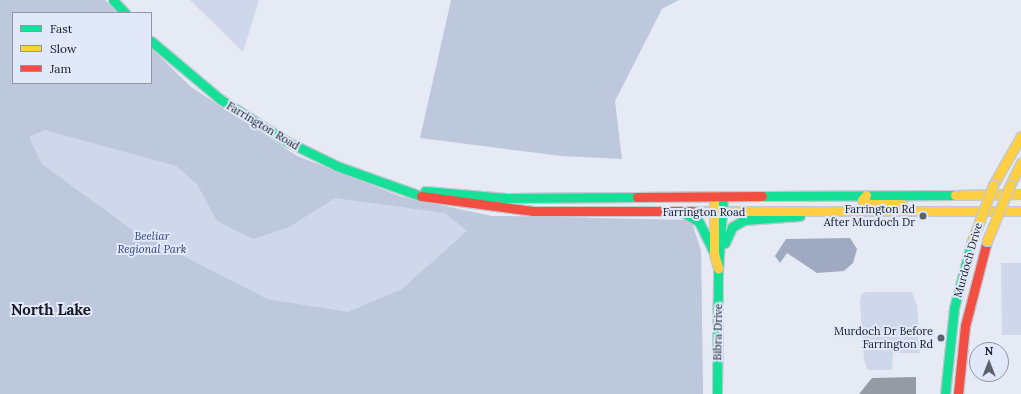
<!DOCTYPE html>
<style>
body{margin:0}
#map{position:relative;width:1021px;height:394px;overflow:hidden;background:#e6eaf4;font-family:Lora,serif}
div>[style]{position:absolute}
[style*='--x']{left:calc(var(--x)*1px);top:calc(var(--y)*1px);width:calc(var(--w)*1px);rotate:calc(var(--a)*1deg)}
.green>*{inset:0;background:#cfd7eb}
.forest>*{inset:0;background:#bec8dd}
.water>*{inset:0;background:#9faac2}
.building>*{inset:0;background:#969aa4}
.roads{filter:drop-shadow(1px 0 #c3c7d1) drop-shadow(-1px 0 #c3c7d1) drop-shadow(0 1px #c3c7d1) drop-shadow(0 -1px #c3c7d1)}
.fast>*{height:9px;margin:-4.5px;padding:0 4.5px;transform-origin:4.5px;border-radius:4.5px;background:#16e098}
.slow>*{height:9px;margin:-4.5px;padding:0 4.5px;transform-origin:4.5px;border-radius:4.5px;background:#ffcf43}
.jam>*{height:9px;margin:-4.5px;padding:0 4.5px;transform-origin:4.5px;border-radius:4.5px;background:#f24e42}
.bridges{filter:drop-shadow(1px 0 #c3c7d1) drop-shadow(-1px 0 #c3c7d1) drop-shadow(0 1px #c3c7d1) drop-shadow(0 -1px #c3c7d1)}
.slow-bridge>*{height:9px;margin:-4.5px;padding:0 4.5px;transform-origin:4.5px;border-radius:4.5px;background:#ffcf43}
.dots>*{width:11px;height:11px;translate:-50% -50%;box-sizing:border-box;border:2px solid #e0e8fa;border-radius:50%}
span{translate:-50% -50%;white-space:nowrap;text-align:center;line-height:1.15;-webkit-text-stroke:4px #e0e8fa;paint-order:stroke}
.street-label{font-size:11px;color:#141923}
.poi-label{font-size:11px;color:#141923}
.right{translate:-100% -50%;text-align:right}
.park-label{font-size:11px;color:#31436e;font-style:italic}
.district-label{font-size:15px;color:#141923;font-weight:700}
.legend{position:absolute;left:12px;top:12px;width:140px;height:72px;box-sizing:border-box;background:#e0e8fa;border:1px solid #8e95a4;margin:0;padding:5px 7px;list-style:none;font-size:12px;color:#141923}
.legend li{display:flex;align-items:center;gap:8px;height:20px}
.legend b{width:20px;border:1px solid #8e95a4}
.north{position:absolute;left:969px;top:342px;width:40px;height:40px;box-sizing:border-box;background:#e0e8fa;border:1px solid #8e95a4;border-radius:50%;rotate:0deg;font-size:11px;font-weight:700;line-height:16px;text-align:center;color:#141923}
.north::after{content:'';display:block;margin:auto;width:14px;height:18px;background:#5e626c;clip-path:polygon(50% 0,100% 100%,50% 72%,0 100%)}
</style>
<div id="map">
<div class="green">
<div style="clip-path:polygon(0 0,105px 0,117px 13px,13px 13px,13px 83px,151px 83px,151px 48px,191px 87px,297px 156px,402px 197px,492px 216px,583px 216px,701px 250px,703px 394px,0 394px)"></div>
<div style="clip-path:polygon(190px 0,259px 0,243px 52px)"></div>
<div style="clip-path:polygon(1001px 263px,1021px 263px,1021px 335px,1002px 335px)"></div>
<div style="clip-path:polygon(865px 292px,912px 292px,917px 306px,920px 353px,893px 353px,892px 370px,868px 370px,864px 360px,860px 303px,861px 295px)"></div>
</div>
<div class="forest">
<div style="clip-path:polygon(evenodd,0 0,105px 0,117px 13px,13px 13px,13px 83px,151px 83px,151px 48px,191px 87px,297px 156px,402px 197px,492px 216px,691px 220px,701px 250px,703px 394px,0 394px,0 0,45px 130px,176px 166px,197px 184px,217px 221px,253px 239px,289px 227px,335px 198px,445px 213px,467px 231px,402px 289px,348px 312px,267px 299px,131px 229px,42px 164px,29px 137px,45px 130px)"></div>
<div style="clip-path:polygon(451px 0,679px 0,662px 9px,615px 101px,622px 159px,561px 156px,420px 138px)"></div>
</div>
<div class="water">
<div style="clip-path:polygon(850px 238px,857px 249px,853px 263px,844px 271px,817px 273px,787px 253px,780px 263px,775px 256px,786px 239px)"></div>
</div>
<div class="building">
<div style="clip-path:polygon(916px 377px,916px 394px,859px 394px,872px 378px)"></div>
</div>
<div class="roads">
<div class="fast">
<div style="--x:113;--y:0;--w:18;--a:47"></div>
<div style="--x:151;--y:41;--w:90;--a:40"></div>
<div style="--x:220;--y:99;--w:78;--a:32.5"></div>
<div style="--x:286;--y:141;--w:57;--a:26.1"></div>
<div style="--x:337;--y:166;--w:89;--a:19.7"></div>
<div style="--x:425;--y:191;--w:81;--a:4.9"></div>
<div style="--x:506;--y:198;--w:131;--a:-0.4"></div>
<div style="--x:762;--y:196;--w:193;--a:-0.3"></div>
<div style="--x:684;--y:213;--w:17;--a:31"></div>
<div style="--x:699;--y:222;--w:34;--a:64"></div>
<div style="--x:725;--y:243;--w:17;--a:-66"></div>
<div style="--x:732;--y:227;--w:14;--a:-30"></div>
<div style="--x:744;--y:220;--w:56;--a:-4.1"></div>
<div style="--x:717;--y:394;--w:124;--a:-89.5"></div>
<div style="--x:718;--y:270;--w:74;--a:-86.1"></div>
<div style="--x:945;--y:394;--w:86;--a:-84"></div>
<div style="--x:954;--y:308;--w:69;--a:-75"></div>
</div>
<div class="slow">
<div style="--x:993;--y:185;--w:56;--a:-60.3"></div>
<div style="--x:1010;--y:185;--w:25;--a:-64"></div>
<div style="--x:866;--y:195;--w:6;--a:129"></div>
<div style="--x:862;--y:200;--w:8;--a:30"></div>
<div style="--x:869;--y:204;--w:33;--a:0"></div>
<div style="--x:955;--y:195;--w:66;--a:-0.9"></div>
<div style="--x:714;--y:196;--w:57;--a:90"></div>
<div style="--x:714;--y:253;--w:16;--a:75"></div>
<div style="--x:693;--y:211;--w:328;--a:0"></div>
</div>
<div class="jam">
<div style="--x:421;--y:196;--w:113;--a:7.6"></div>
<div style="--x:533;--y:211;--w:160;--a:0"></div>
<div style="--x:637;--y:197;--w:125;--a:-0.5"></div>
<div style="--x:958;--y:394;--w:68;--a:-84.1"></div>
<div style="--x:965;--y:326;--w:88;--a:-75.5"></div>
</div>
</div>
<div class="bridges">
<div class="slow-bridge">
<div style="--x:972;--y:241;--w:60;--a:-69.4"></div>
<div style="--x:987;--y:241;--w:61;--a:-67.7"></div>
</div>
</div>
<div class="dots">
<div style="left:923px;top:216px;background:#5e626c"></div>
<div style="left:941px;top:338px;background:#5e626c"></div>
</div>
<div class="street-label">
<span style="left:263px;top:126px;rotate:31deg">Farrington Road</span>
<span style="left:704px;top:212px">Farrington Road</span>
<span style="left:968px;top:260px;rotate:-74deg">Murdoch Drive</span>
<span style="left:718px;top:332px;rotate:-89deg">Bibra Drive</span>
</div>
<div class="poi-label">
<span class="right" style="left:915px;top:216px">Farrington Rd<br>After Murdoch Dr</span>
<span class="right" style="left:933px;top:338px">Murdoch Dr Before<br>Farrington Rd</span>
</div>
<div class="park-label">
<span style="left:152px;top:243px">Beeliar<br>Regional Park</span>
</div>
<div class="district-label">
<span style="left:51px;top:310px">North Lake</span>
</div>
<ul class="legend">
<li><b style="height:5px;background:#16e098"></b>Fast</li>
<li><b style="height:5px;background:#ffcf43"></b>Slow</li>
<li><b style="height:5px;background:#f24e42"></b>Jam</li>
</ul>
<div class="north">N</div>
</div>
